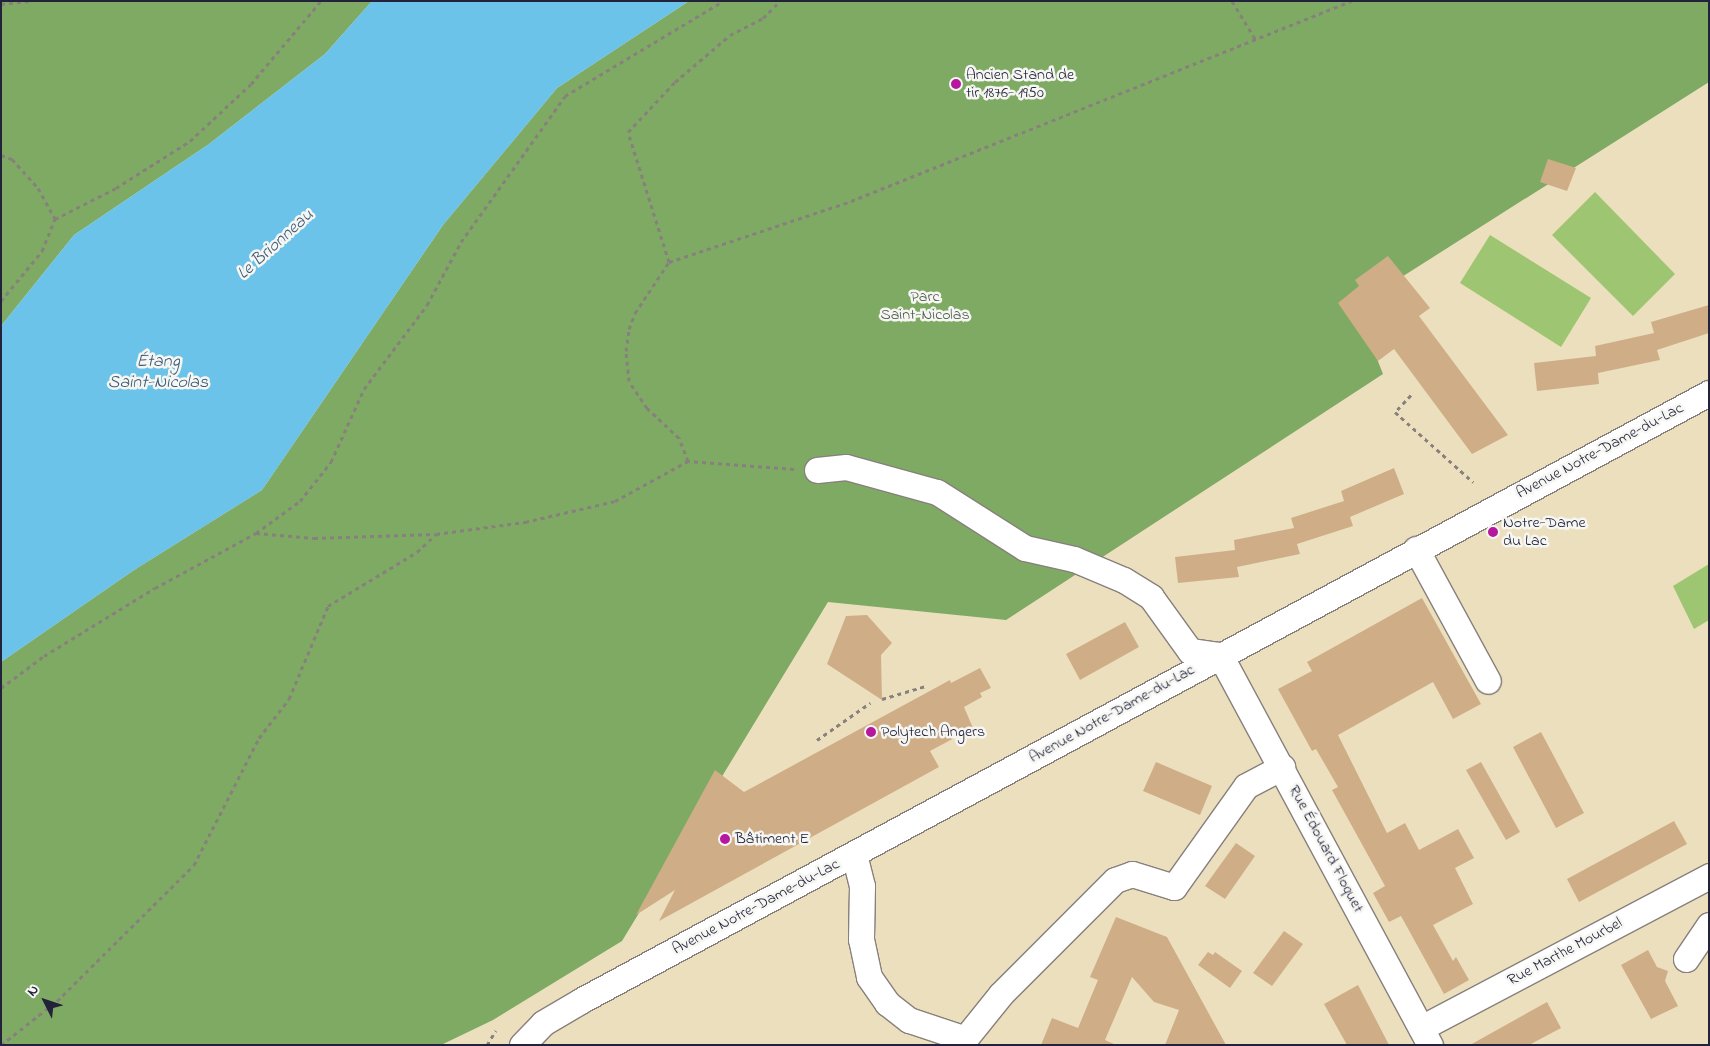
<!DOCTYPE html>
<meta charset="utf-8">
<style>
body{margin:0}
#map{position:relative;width:1710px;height:1046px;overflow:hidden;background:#ecdfbd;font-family:"Indie Flower",sans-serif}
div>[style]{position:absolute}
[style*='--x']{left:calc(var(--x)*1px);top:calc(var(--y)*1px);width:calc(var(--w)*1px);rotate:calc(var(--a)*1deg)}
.green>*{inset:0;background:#9ec571}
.forest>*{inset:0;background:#7eaa63}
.water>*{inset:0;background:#6bc3e9}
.building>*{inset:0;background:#cfae87}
.path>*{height:3px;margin-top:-1.5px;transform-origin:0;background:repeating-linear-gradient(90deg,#87807c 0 4px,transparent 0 8px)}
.roads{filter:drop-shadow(1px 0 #87807c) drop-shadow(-1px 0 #87807c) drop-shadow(0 1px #87807c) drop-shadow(0 -1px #87807c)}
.minor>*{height:25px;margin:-12.5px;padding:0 12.5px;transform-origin:12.5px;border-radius:12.5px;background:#fff}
.dots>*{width:14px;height:14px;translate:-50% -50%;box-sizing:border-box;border:2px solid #f6f6f2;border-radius:50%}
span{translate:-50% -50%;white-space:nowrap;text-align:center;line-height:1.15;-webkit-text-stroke:5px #f6f6f2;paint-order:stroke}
.poi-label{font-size:16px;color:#22223b}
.left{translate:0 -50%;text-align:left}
.park-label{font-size:16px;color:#4d5b4e}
.street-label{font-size:16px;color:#22223b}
.water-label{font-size:18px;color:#3c5a78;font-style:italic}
.frame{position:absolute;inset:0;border:2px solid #22223b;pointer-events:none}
.north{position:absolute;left:20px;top:976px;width:50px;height:50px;-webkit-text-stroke:4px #f6f6f2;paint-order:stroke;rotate:311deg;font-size:14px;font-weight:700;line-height:20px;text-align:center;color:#22223b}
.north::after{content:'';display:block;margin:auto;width:18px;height:22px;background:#22223b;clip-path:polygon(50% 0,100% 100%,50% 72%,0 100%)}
</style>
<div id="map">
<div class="green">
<div style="clip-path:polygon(1595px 192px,1675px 274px,1633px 316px,1552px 235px)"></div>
<div style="clip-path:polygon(1490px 235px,1591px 298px,1561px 347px,1460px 283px)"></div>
<div style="clip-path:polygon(1709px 564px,1709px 620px,1694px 629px,1673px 586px)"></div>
</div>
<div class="forest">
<div style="clip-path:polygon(1px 1px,372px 1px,325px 54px,209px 144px,74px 235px,1px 326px)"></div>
<div style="clip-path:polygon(689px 1px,1709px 1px,1709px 82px,1356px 306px,1383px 374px,1006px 620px,828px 602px,622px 941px,493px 1020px,441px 1045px,1px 1045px,1px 662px,134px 570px,262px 490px,443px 225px,557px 88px)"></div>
</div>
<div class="water">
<div style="clip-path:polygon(372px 1px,689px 1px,557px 88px,443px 225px,262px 490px,134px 570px,1px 662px,1px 326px,74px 235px,209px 144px,325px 54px)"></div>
</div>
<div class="building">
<div style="clip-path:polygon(1548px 159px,1576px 168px,1567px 191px,1540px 182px)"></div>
<div style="clip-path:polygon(1388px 256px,1430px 308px,1419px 316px,1508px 435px,1472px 454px,1394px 349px,1378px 361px,1338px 303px,1359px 286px,1355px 280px)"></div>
<div style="clip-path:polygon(1709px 305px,1709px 333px,1657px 350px,1660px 360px,1598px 373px,1599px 384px,1537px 391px,1534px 363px,1596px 356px,1595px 346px,1654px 333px,1651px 322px)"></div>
<div style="clip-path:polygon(1394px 468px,1404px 494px,1350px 517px,1353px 526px,1297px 544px,1300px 554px,1237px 567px,1239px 577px,1178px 583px,1175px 557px,1235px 550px,1234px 540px,1294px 528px,1291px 518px,1344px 501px,1341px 491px)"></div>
<div style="clip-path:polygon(1422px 598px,1481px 704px,1453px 719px,1433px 682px,1338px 735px,1387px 833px,1405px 823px,1419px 850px,1458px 829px,1474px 858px,1455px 868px,1473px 904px,1433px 925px,1453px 961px,1456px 957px,1469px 980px,1444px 994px,1401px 916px,1389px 922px,1373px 893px,1385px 886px,1332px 790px,1338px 787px,1316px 749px,1312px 751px,1278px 689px,1312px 671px,1307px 662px)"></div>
<div style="clip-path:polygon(867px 615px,892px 643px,881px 655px,882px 700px,827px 664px,846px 616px)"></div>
<div style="clip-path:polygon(1125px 622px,1139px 647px,1080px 680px,1066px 654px)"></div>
<div style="clip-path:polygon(980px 668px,991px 688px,980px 693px,982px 697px,964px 707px,973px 728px,930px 751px,939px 767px,659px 921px,675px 890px,636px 915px,715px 770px,744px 792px,950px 680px,951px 683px)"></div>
<div style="clip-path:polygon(1541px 732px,1584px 813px,1556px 828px,1513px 747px)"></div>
<div style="clip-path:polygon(1156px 762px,1212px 786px,1200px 815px,1143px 791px)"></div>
<div style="clip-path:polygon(1481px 762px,1520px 832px,1506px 840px,1466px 770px)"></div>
<div style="clip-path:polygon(1674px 821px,1687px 844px,1579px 902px,1567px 879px)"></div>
<div style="clip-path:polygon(1236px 843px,1255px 856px,1225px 899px,1205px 886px)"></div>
<div style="clip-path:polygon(1116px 917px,1167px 937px,1226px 1045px,1165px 1045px,1179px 1010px,1154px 1002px,1132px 977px,1105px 1040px,1116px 1045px,1041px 1045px,1052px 1018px,1078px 1028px,1098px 980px,1090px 977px)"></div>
<div style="clip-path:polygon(1284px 931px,1303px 944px,1272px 986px,1253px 973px)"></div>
<div style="clip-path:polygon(1648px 950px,1657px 967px,1668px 971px,1665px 981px,1678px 1006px,1651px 1019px,1621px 965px)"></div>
<div style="clip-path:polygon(1208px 952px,1213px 955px,1215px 952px,1242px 971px,1230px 988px,1198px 965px)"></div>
<div style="clip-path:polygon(1358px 985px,1389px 1045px,1347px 1045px,1324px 1004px)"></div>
<div style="clip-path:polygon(1547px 1002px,1561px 1028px,1529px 1045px,1470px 1045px)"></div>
</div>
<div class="path">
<div style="--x:1232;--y:1;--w:48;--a:58.6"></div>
<div style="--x:1;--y:4;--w:31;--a:-6"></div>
<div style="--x:1;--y:155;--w:12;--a:20"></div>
<div style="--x:12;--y:159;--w:39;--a:48"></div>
<div style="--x:38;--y:188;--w:35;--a:61"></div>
<div style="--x:669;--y:262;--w:136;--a:-107.5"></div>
<div style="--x:628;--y:132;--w:69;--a:-46.8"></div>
<div style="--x:675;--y:82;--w:72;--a:-40.5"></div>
<div style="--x:730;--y:35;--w:37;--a:-27"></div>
<div style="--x:763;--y:18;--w:24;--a:-45"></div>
<div style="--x:1;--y:301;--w:65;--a:-50.6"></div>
<div style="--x:42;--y:251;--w:35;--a:-68"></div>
<div style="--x:55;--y:219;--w:68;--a:-26.9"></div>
<div style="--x:116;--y:188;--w:88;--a:-32.4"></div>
<div style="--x:190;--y:141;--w:83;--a:-43.1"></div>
<div style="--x:251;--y:84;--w:109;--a:-49.9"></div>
<div style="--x:1411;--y:395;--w:23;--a:133"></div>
<div style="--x:1395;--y:412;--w:105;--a:41.9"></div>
<div style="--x:794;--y:469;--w:106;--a:-175.7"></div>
<div style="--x:688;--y:461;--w:25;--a:-111"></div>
<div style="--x:679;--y:438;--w:44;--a:-136.8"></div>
<div style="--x:647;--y:408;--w:32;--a:-124"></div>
<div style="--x:629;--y:381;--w:30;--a:-96"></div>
<div style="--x:626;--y:351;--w:22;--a:-82"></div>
<div style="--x:629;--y:329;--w:17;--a:-69"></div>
<div style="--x:635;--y:313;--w:61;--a:-56.3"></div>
<div style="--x:669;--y:262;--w:192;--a:-18.5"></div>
<div style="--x:851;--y:201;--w:539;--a:-21.8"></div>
<div style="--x:256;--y:533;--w:58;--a:4.9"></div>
<div style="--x:314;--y:538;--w:121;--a:-1.9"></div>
<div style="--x:1;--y:688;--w:54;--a:-36.7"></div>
<div style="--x:44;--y:656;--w:130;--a:-31.5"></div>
<div style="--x:155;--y:588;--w:115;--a:-28.6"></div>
<div style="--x:256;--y:533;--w:54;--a:-36"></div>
<div style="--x:300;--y:501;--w:50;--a:-51.5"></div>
<div style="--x:331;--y:462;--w:80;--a:-65.7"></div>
<div style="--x:364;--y:389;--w:105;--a:-53.1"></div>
<div style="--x:427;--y:305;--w:72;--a:-61.6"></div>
<div style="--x:461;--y:242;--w:179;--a:-54.5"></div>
<div style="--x:565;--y:96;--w:184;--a:-31"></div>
<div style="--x:882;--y:699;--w:46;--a:-16.5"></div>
<div style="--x:817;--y:740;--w:65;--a:-34.9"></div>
<div style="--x:1;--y:1045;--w:71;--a:-38.2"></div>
<div style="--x:57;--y:1001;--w:193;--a:-44.8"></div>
<div style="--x:194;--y:865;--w:143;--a:-62.9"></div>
<div style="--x:259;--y:738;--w:49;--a:-52.4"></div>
<div style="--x:289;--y:699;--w:101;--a:-67.2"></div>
<div style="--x:328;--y:606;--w:104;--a:-31.2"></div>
<div style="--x:417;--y:552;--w:26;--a:-43"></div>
<div style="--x:436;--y:534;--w:90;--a:-7.7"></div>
<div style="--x:525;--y:522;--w:92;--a:-13.1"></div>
<div style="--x:615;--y:501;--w:83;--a:-28.7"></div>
<div style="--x:487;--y:1045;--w:17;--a:-59"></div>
</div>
<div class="roads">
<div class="minor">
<div style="--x:817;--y:470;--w:29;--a:-6"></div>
<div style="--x:846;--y:467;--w:94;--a:15.4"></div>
<div style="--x:937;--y:492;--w:104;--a:32.5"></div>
<div style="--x:1025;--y:548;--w:50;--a:12.7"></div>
<div style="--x:1074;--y:559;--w:54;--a:22.8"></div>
<div style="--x:1124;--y:580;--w:32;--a:32"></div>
<div style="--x:1151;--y:597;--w:67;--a:54.2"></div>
<div style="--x:1190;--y:651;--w:30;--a:8"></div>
<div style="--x:1416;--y:549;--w:150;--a:61.4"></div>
<div style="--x:1220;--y:655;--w:443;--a:61.7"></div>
<div style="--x:854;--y:854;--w:33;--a:76"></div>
<div style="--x:862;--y:886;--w:53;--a:91.1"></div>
<div style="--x:861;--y:939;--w:39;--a:78"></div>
<div style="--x:869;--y:977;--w:32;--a:55"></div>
<div style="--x:887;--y:1003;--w:28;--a:38"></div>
<div style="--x:909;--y:1020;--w:57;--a:18.4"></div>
<div style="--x:1686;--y:959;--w:41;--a:-55.9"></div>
<div style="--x:1421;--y:1028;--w:326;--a:-27.8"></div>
<div style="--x:522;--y:1045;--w:30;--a:-46"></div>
<div style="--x:543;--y:1023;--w:45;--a:-30.5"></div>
<div style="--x:582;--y:1000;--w:1280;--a:-28.31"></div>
<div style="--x:960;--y:1045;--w:65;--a:-51.2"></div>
<div style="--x:1001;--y:994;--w:161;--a:-45"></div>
<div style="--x:1115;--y:880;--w:18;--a:-19"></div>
<div style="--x:1132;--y:874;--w:44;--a:17.2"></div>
<div style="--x:1174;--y:887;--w:124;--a:-54.5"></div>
<div style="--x:1246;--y:786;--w:41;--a:-27.8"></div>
</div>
</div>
<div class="dots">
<div style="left:956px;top:84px;background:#b5179e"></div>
<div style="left:1493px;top:532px;background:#b5179e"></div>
<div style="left:871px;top:732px;background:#b5179e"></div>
<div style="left:725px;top:839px;background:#b5179e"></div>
</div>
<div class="poi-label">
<span class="left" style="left:966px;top:84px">Ancien Stand de<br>tir 1876- 1950</span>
<span class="left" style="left:1503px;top:532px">Notre-Dame<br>du Lac</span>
<span class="left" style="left:881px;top:732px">Polytech Angers</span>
<span class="left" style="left:735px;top:839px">Bâtiment E</span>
</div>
<div class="park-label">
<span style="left:925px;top:306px">Parc<br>Saint-Nicolas</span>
</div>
<div class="street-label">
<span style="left:1600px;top:451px;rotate:-28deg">Avenue Notre-Dame-du-Lac</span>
<span style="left:1112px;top:714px;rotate:-29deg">Avenue Notre-Dame-du-Lac</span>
<span style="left:1326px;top:849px;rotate:62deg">Rue Édouard Floquet</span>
<span style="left:756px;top:907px;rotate:-28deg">Avenue Notre-Dame-du-Lac</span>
<span style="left:1565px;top:952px;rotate:-28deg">Rue Marthe Mourbel</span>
</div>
<div class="water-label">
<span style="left:276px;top:245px;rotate:-42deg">Le Brionneau</span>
<span style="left:158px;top:373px">Étang<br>Saint-Nicolas</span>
</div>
<div class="frame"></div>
<div class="north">N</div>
</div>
